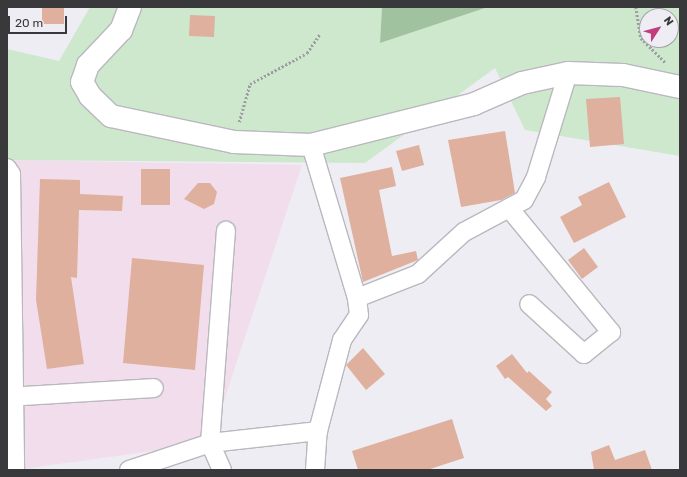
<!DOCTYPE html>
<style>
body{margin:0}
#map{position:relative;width:687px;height:477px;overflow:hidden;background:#eeedf3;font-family:Rubik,sans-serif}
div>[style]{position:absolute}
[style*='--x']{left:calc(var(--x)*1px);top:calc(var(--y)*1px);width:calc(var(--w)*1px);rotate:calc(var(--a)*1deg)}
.industrial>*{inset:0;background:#f2ddec}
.green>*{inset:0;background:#cde8cc}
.forest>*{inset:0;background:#a1c29f}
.building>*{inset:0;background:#dfb09d}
.path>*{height:2.5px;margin-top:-1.25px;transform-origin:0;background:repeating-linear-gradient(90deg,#9d9ca1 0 2px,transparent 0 4px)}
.roads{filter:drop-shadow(1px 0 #b9b8be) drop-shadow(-1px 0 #b9b8be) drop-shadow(0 1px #b9b8be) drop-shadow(0 -1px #b9b8be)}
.street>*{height:18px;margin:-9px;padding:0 9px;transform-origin:9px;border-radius:9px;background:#fff}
.secondary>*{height:22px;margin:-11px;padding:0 11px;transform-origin:11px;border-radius:11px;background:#fff}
span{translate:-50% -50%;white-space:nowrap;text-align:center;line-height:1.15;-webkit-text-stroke:3px #eeedf3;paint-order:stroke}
.frame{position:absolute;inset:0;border:8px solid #39383b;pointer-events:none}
.north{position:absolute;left:639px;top:8px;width:40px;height:40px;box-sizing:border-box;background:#eeedf3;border:1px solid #a6a5a9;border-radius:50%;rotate:54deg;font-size:11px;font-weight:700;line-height:16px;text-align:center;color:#39383b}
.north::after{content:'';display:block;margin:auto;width:14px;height:18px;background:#c23d7e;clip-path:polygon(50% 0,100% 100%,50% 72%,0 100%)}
.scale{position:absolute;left:8px;top:16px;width:59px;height:18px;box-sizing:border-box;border:2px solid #39383b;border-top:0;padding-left:5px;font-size:12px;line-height:14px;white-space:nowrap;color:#39383b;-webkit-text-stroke:3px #eeedf3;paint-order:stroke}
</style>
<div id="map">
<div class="industrial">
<div style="clip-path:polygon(7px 160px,302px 165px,210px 443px,16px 470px)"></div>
</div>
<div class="green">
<div style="clip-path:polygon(evenodd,90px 7px,382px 7px,380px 43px,488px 7px,680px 7px,680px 156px,525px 130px,495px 68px,365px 163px,7px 160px,7px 49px,59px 61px,90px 7px,647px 16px,671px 16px,671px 40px,647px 40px,647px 16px)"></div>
</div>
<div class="forest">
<div style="clip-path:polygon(382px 7px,488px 7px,380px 43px)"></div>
</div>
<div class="building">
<div style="clip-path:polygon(42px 7px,64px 7px,64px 24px,42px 24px)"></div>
<div style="clip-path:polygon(190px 15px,215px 16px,214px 37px,189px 36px)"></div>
<div style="clip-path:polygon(620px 97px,624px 144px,590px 147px,586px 99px)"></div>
<div style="clip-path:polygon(505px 131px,515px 193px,501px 200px,461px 207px,448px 140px)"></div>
<div style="clip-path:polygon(419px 145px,424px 165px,402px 171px,396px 151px)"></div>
<div style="clip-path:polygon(392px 167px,396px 186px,379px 190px,392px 256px,416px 251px,418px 260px,363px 282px,340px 178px)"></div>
<div style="clip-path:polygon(141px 169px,170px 169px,170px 205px,141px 205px)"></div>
<div style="clip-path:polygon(40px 179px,80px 180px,80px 194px,123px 196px,122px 211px,79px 210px,77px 278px,71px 277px,84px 364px,47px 369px,36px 300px)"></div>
<div style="clip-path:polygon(609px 182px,626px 217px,574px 243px,560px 217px,582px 205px,578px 197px)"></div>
<div style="clip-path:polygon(198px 183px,210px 183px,217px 192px,214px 204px,204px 209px,184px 199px)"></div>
<div style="clip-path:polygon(584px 248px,598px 267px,582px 279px,568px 260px)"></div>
<div style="clip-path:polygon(132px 258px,204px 265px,195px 370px,123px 363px)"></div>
<div style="clip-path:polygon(363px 348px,385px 374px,366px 390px,346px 365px)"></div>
<div style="clip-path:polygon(512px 354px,527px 373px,529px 371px,552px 392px,546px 399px,552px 406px,546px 411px,508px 377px,505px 379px,496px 366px)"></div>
<div style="clip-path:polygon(452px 419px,464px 458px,427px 470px,358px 470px,352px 451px)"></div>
<div style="clip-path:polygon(609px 445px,615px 460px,645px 450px,652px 470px,594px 470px,591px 452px)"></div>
</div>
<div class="path">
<div style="--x:636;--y:7;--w:31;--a:81"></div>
<div style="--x:641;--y:38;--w:34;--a:45"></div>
<div style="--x:239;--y:122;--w:40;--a:-74"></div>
<div style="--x:250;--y:84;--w:65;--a:-28.5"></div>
<div style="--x:307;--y:53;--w:22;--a:-56"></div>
</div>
<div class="roads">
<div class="street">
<div style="--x:311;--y:145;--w:160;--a:73.3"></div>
<div style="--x:357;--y:298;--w:66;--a:-21.5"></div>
<div style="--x:418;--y:274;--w:62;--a:-42.4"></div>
<div style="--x:464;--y:232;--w:68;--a:-28.1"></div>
<div style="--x:524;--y:200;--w:26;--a:-62"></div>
<div style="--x:536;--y:177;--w:109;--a:-72.9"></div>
<div style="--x:7;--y:168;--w:7;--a:56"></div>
<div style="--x:11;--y:174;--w:296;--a:89.2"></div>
<div style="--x:509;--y:208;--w:161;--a:50.6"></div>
<div style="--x:611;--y:332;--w:35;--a:141"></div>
<div style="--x:584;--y:354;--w:74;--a:-137.7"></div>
<div style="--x:7;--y:397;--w:147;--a:-3.5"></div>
<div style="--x:129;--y:470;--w:85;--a:-18.4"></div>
<div style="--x:210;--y:443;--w:109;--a:-6.3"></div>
<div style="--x:318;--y:431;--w:94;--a:-75.2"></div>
<div style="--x:342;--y:340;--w:30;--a:-56"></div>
<div style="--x:359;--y:315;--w:17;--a:-97"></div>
<div style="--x:222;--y:470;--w:30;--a:-114"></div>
<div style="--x:210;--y:443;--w:213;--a:-85.7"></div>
<div style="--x:315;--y:470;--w:39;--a:-86"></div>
</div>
<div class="secondary">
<div style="--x:130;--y:7;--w:25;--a:111"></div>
<div style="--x:121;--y:30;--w:48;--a:133.3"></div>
<div style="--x:88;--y:65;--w:18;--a:109"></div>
<div style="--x:82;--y:82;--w:16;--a:60"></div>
<div style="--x:90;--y:96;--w:29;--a:44"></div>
<div style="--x:111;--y:116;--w:126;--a:11.9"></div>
<div style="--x:234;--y:142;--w:77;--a:2.2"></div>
<div style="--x:311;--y:145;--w:168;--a:-14.1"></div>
<div style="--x:474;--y:104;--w:52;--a:-23.6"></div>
<div style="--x:522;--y:83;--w:47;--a:-12.3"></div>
<div style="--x:568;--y:73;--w:55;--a:2.1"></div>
<div style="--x:623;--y:75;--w:58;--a:11.9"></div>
</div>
</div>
<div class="frame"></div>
<div class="north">N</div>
<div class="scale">20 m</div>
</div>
